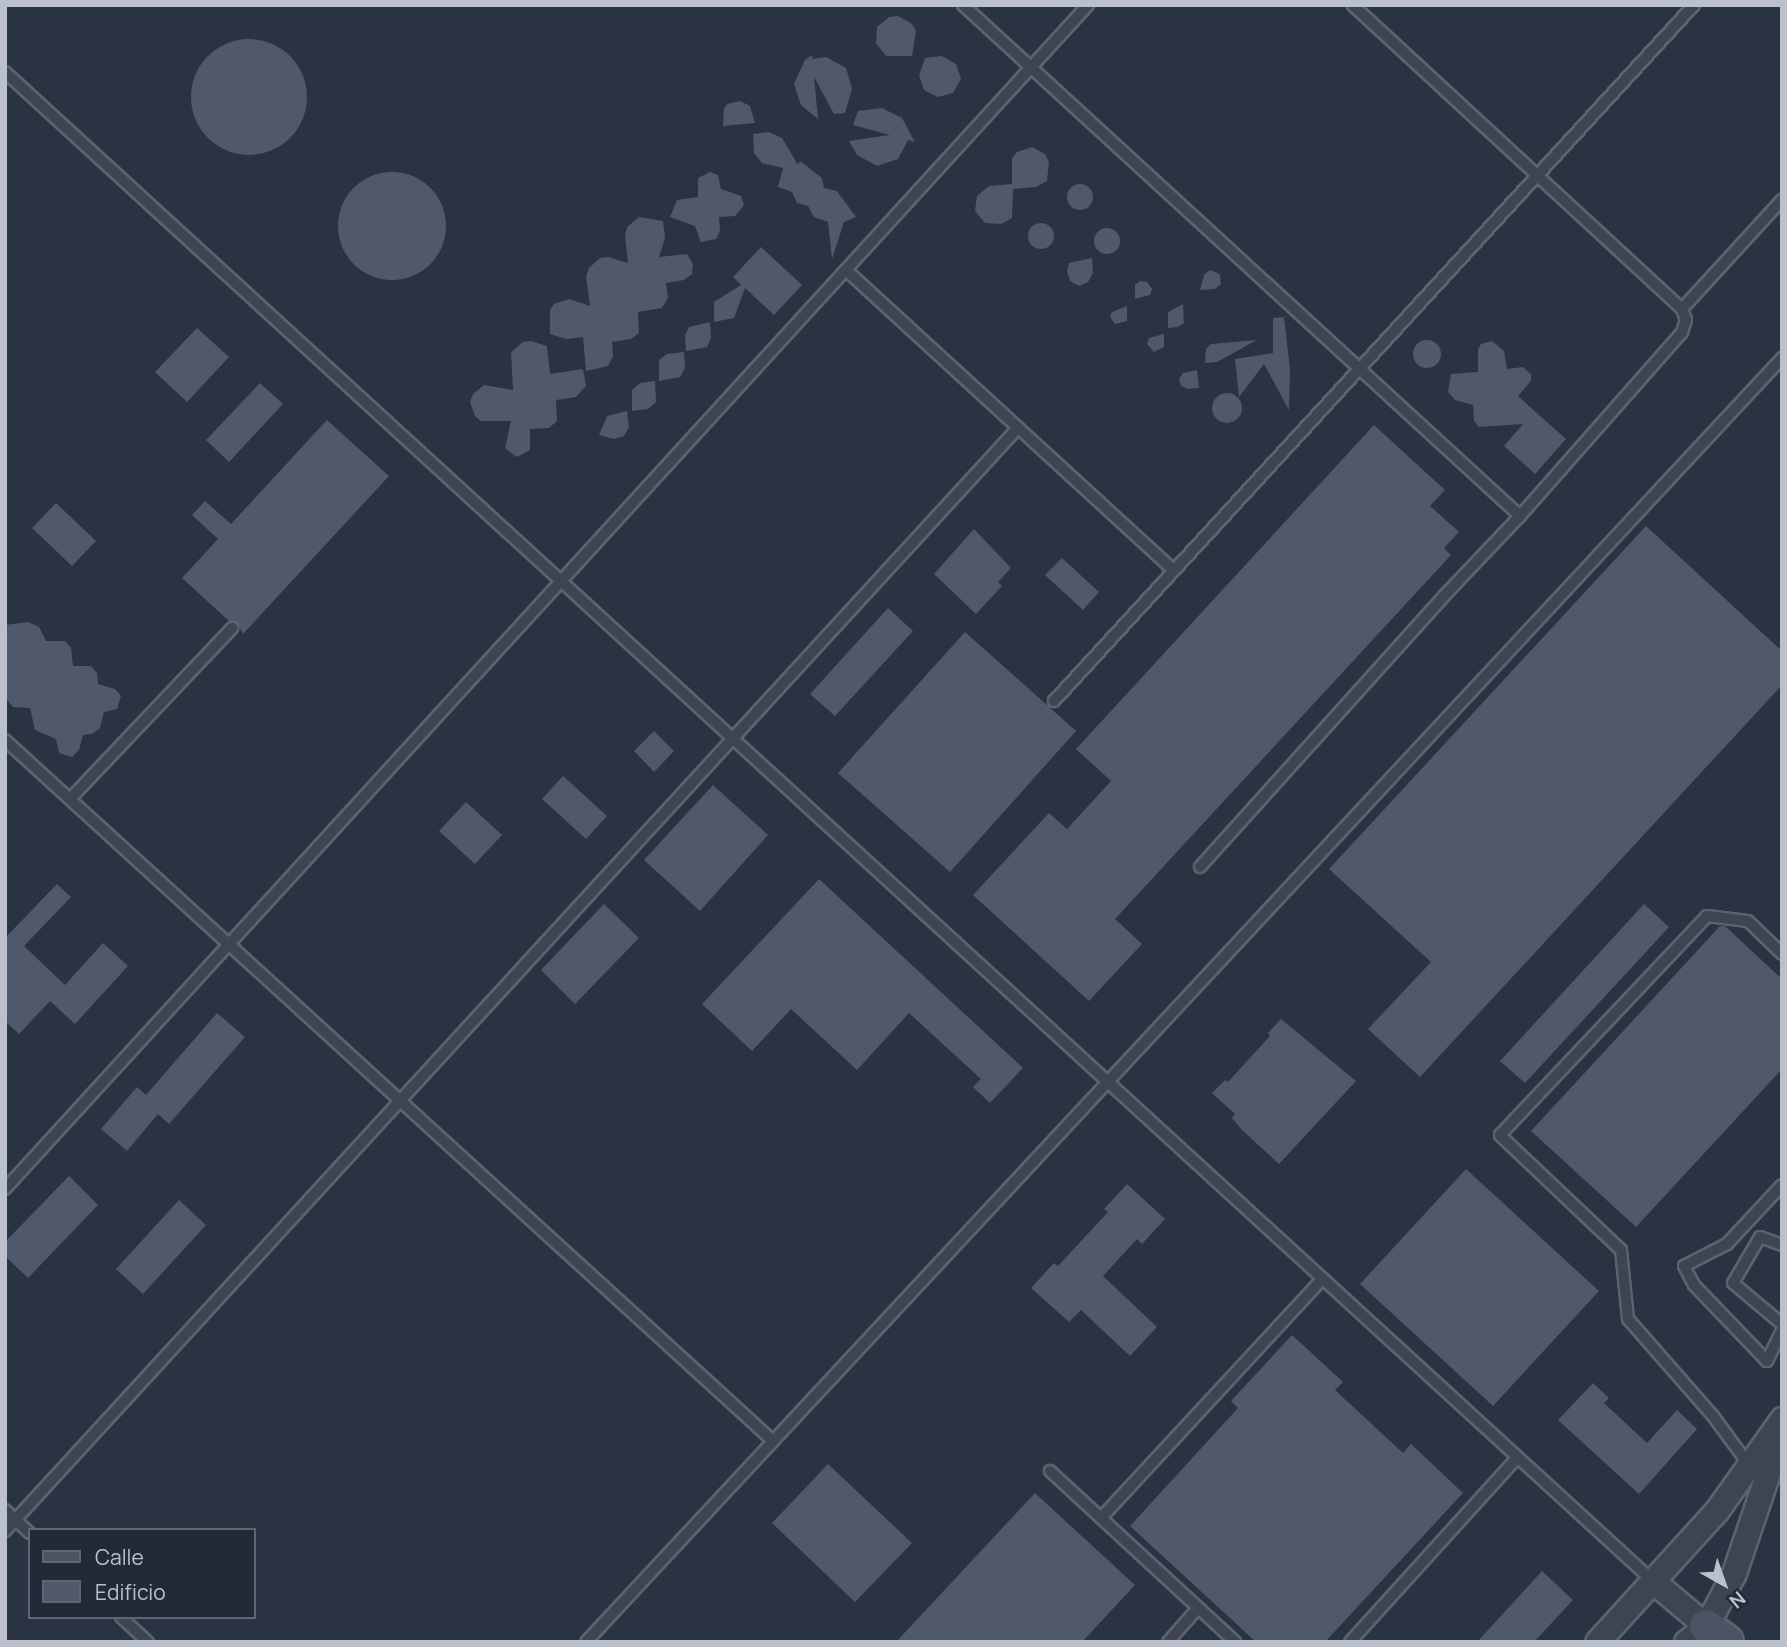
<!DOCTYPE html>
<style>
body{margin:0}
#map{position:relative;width:1787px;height:1647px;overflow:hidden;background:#293342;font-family:Manrope,sans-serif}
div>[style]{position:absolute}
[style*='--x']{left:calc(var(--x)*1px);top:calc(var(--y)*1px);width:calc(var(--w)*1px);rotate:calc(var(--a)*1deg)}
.building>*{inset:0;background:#50596b}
.round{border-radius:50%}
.roads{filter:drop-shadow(2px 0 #5c636f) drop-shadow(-2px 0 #5c636f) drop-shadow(0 2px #5c636f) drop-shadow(0 -2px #5c636f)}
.lane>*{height:10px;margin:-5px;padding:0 5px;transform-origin:5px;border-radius:5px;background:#3e4552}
.street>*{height:23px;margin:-11.5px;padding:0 11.5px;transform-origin:11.5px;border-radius:11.5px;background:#3e4552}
.secondary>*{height:32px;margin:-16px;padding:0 16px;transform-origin:16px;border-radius:16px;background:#4c5464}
span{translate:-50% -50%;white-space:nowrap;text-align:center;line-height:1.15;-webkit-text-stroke:5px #222a37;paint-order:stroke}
.frame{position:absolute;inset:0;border:7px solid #bbc0cc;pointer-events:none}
.legend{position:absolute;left:28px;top:1528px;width:228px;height:91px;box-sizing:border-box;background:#222a37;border:2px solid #5f6673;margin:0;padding:9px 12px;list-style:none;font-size:21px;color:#bbc0cc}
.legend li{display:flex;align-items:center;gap:14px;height:35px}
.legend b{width:35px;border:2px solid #5f6673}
.north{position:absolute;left:1689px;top:1549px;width:70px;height:70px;-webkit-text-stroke:5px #222a37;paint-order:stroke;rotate:140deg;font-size:19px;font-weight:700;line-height:28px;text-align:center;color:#bbc0cc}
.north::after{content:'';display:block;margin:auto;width:24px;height:32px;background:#bbc0cc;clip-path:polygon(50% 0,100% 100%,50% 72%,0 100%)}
</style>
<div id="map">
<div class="building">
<div style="clip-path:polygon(898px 16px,912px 24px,916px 31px,912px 56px,886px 56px,876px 43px,877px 27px,889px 17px)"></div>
<div class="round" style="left:191px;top:39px;width:116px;height:116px"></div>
<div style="clip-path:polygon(812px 55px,812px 59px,826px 57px,846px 68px,852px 89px,845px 113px,834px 114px,814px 77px,818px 119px,801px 105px,794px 84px,805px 60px)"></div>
<div style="clip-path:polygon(942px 56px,956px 64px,961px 79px,953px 93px,938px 97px,924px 90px,919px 75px,925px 58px)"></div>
<div style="clip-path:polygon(740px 101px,750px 106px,755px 123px,723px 126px,724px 109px,727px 104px)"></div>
<div style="clip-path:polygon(882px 108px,902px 118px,915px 142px,908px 140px,898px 159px,877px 166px,857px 155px,849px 141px,890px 135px,853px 125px,858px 111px)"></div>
<div style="clip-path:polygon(769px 132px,782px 138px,798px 165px,800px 161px,822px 178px,824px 188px,837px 191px,856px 217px,844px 222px,832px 259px,828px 222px,814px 217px,808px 206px,797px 203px,792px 192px,778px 187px,783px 168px,762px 163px,754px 153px,753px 134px)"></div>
<div style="clip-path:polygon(1032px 147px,1045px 154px,1049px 162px,1047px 181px,1036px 187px,1013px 189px,1012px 218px,1001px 224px,985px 223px,975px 211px,977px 196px,989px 186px,1012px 184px,1012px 158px,1017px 152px)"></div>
<div class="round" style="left:338px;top:172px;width:108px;height:108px"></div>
<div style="clip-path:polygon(710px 172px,718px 175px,721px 189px,741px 196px,744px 205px,735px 216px,719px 217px,720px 231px,716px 239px,701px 242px,695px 226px,670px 217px,677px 200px,698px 197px,698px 178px)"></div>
<div class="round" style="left:1067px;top:184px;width:26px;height:26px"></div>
<div style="clip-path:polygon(639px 217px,663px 221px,665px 238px,659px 257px,687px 254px,693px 264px,692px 274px,684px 280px,666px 283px,668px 298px,662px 308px,638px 312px,639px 333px,631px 339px,612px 342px,613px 356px,608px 366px,586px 371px,583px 337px,566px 339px,550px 334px,550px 310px,554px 304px,569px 299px,590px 306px,586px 276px,589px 268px,600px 258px,608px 257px,628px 263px,625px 235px,627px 227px)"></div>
<div class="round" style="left:1028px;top:223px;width:26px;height:26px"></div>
<div class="round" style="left:1094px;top:228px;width:26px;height:26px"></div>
<div style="clip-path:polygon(761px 247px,802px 285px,774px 315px,745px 288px,734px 318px,714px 322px,714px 302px,741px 285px,733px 277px)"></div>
<div style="clip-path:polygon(1092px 258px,1093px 273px,1088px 282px,1079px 286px,1070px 281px,1067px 271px,1069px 263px)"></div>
<div style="clip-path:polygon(1210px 270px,1220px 274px,1221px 284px,1215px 289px,1200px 290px,1204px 275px)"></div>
<div style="clip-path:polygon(1140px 281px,1147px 282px,1152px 289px,1150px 295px,1135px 299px,1135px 285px)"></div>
<div style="clip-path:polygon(1183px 304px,1184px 323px,1178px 327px,1168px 328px,1168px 312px)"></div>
<div style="clip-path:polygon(1127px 306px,1127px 321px,1115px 324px,1110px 317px,1112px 312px)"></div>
<div style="clip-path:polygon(1284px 317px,1290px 369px,1289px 410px,1264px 364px,1239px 397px,1235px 359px,1273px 353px,1273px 318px)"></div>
<div style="clip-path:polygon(710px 322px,711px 338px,707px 347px,686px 351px,685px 336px,689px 327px)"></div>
<div style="clip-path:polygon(197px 328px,229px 357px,187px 402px,155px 372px)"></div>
<div style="clip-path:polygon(1164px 334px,1164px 347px,1154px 352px,1147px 344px,1149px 338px)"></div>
<div class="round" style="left:1413px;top:340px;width:28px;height:28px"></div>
<div style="clip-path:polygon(1257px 340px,1217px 362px,1205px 363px,1206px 349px,1211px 344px)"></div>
<div style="clip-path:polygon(531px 341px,547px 346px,550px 374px,583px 369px,586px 386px,576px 397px,556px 400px,557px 421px,549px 428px,530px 429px,530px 450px,517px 457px,505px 448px,511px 421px,481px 421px,475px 416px,470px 402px,473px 394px,484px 385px,513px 390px,511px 352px,523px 342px)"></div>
<div style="clip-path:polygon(1492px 341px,1504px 351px,1507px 369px,1523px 367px,1531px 374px,1531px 381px,1518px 396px,1566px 439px,1535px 474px,1504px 446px,1523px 424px,1479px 427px,1474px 421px,1473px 405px,1455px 400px,1448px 392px,1451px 374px,1478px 372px,1478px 349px,1481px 344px)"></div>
<div style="clip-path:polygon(684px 352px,685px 368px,680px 377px,659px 381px,659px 360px,667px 354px)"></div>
<div style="clip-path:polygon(1197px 370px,1199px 388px,1188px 389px,1181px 386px,1179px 379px,1183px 373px)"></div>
<div style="clip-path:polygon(655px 381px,656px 402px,648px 409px,632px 411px,632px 390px,640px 383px)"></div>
<div style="clip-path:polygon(260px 383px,283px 404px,229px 462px,206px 440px)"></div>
<div class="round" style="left:1212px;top:393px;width:30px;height:30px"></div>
<div style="clip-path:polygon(627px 411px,629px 427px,624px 436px,614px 439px,599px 435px,607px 416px)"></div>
<div style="clip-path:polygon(327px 420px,389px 476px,243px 634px,237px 622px,229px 621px,182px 578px,218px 539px,192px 515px,205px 501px,231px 524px)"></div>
<div style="clip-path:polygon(1374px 425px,1445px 490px,1430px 506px,1459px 532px,1444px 548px,1451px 555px,1115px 919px,1142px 944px,1089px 1001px,973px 895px,1049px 813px,1067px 829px,1111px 781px,1076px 749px)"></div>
<div style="clip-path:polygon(56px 503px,96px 541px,72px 566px,32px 528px)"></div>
<div style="clip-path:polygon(1646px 526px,1782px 651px,1782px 685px,1420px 1077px,1368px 1029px,1431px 962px,1329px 869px)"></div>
<div style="clip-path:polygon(974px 529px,1011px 568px,998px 582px,1002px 586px,976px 614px,934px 574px)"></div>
<div style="clip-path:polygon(1062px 558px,1099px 592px,1083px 610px,1045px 575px)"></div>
<div style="clip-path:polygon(888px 608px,913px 631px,835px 716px,810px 694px)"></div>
<div style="clip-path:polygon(28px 622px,39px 627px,46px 641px,65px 641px,71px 648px,73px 666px,91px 666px,97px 673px,98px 684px,115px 689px,121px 696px,117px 709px,104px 712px,100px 728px,92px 734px,83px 735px,79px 750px,72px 757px,59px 753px,56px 739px,35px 730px,30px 708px,13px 707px,7px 700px,5px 625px)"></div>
<div style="clip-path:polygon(965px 632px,1076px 731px,950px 872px,838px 773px)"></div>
<div style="clip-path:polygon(654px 731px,674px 751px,654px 772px,634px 751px)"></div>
<div style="clip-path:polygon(563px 776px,607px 816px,586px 839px,542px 799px)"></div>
<div style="clip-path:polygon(713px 785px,768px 835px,700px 911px,644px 860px)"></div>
<div style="clip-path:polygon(466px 802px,502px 835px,475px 864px,439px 831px)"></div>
<div style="clip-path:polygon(819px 879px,1023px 1068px,990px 1103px,973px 1087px,981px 1079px,909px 1013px,857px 1070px,791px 1009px,752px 1051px,702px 1004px)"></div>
<div style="clip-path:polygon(57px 884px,71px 897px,24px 946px,65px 985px,103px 943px,128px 966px,75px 1024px,50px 1001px,19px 1034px,5px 1021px,5px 938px)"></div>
<div style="clip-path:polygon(604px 904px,639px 938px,575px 1004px,541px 970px)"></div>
<div style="clip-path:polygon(1644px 904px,1669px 927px,1525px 1083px,1500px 1061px)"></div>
<div style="clip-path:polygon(1720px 926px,1725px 926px,1782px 979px,1782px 1069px,1636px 1227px,1531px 1131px)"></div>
<div style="clip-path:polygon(217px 1013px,245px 1037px,169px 1124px,158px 1114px,127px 1151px,101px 1129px,137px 1087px,146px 1095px)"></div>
<div style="clip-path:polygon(1281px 1019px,1356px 1081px,1279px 1164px,1242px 1130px,1232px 1118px,1235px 1114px,1212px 1093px,1225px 1080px,1228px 1082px,1270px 1036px,1268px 1033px)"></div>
<div style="clip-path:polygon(1466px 1169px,1599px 1291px,1493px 1406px,1360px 1284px)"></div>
<div style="clip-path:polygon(69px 1176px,98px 1205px,28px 1278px,5px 1256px,5px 1242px)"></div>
<div style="clip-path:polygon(1127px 1184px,1165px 1219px,1142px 1244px,1137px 1239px,1103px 1276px,1157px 1327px,1130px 1356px,1081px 1310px,1069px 1322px,1031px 1288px,1054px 1263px,1058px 1266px,1108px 1212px,1104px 1209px)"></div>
<div style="clip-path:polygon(179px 1200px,206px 1225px,143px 1294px,116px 1269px)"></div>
<div style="clip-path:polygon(1292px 1335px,1343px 1382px,1335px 1390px,1403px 1453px,1411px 1444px,1463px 1493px,1325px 1642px,1256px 1642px,1130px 1526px,1238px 1408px,1231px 1401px)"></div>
<div style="clip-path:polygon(1593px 1383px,1609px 1398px,1604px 1403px,1647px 1443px,1677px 1410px,1697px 1429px,1639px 1494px,1558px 1420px)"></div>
<div style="clip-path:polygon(828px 1464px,912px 1543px,855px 1602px,772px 1523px)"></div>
<div style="clip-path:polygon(1035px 1493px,1135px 1585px,1082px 1642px,896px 1642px)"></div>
<div style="clip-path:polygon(1542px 1571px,1573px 1600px,1534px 1642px,1477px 1642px)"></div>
</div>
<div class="roads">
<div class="lane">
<div style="--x:963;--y:5;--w:756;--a:42.53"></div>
<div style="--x:5;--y:72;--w:2236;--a:42.48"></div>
<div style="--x:846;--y:270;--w:444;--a:42.5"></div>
<div style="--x:1682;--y:309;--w:148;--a:-47.5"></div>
<div style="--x:1054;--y:701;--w:946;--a:-47.4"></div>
<div style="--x:5;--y:740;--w:1040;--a:42.39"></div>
<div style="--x:70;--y:799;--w:236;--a:-46.5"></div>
<div style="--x:1200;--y:867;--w:365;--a:-48"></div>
<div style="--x:1444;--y:596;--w:110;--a:-46.5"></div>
<div style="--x:1520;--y:516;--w:245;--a:-48.6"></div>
<div style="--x:1682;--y:332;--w:13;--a:-72"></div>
<div style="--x:1686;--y:320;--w:12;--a:-110"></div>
<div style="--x:1682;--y:309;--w:448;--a:-137.3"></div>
<div style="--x:1782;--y:1185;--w:81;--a:133"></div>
<div style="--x:1727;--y:1244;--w:48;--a:152.9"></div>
<div style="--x:1684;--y:1266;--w:21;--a:62"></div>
<div style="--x:1694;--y:1285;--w:105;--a:46.2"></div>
<div style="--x:1767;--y:1361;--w:34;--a:-64"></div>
<div style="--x:5;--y:1189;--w:1605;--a:-47.55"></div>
<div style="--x:1782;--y:1245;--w:23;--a:-160"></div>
<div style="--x:1760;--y:1237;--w:53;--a:120.4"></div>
<div style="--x:1733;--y:1283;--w:64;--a:39.9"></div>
<div style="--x:1749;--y:1465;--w:61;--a:-126.3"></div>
<div style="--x:1713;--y:1416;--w:129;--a:-131.2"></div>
<div style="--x:1628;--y:1319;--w:69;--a:-95.8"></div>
<div style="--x:1621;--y:1250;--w:167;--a:-136.5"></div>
<div style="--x:1500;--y:1135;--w:301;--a:-46.6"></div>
<div style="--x:1707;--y:916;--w:41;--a:7"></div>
<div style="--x:1748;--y:921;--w:47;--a:44.1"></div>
<div style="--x:1050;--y:1471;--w:252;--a:42.7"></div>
<div style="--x:5;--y:1510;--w:34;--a:43"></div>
<div style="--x:1101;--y:1518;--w:326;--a:-47.2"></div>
<div style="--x:5;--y:1531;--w:1498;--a:-47.44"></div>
<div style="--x:121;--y:1617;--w:37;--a:43"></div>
<div style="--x:586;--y:1642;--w:1755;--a:-47.03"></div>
<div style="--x:1168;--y:1642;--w:45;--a:-48.6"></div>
<div style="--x:1350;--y:1642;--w:248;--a:-47.8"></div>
</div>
<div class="street">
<div style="--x:1654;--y:1582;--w:68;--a:40.2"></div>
<div style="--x:1597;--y:1642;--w:178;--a:-47.7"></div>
<div style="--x:1717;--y:1510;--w:112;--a:-54.5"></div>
<div style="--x:1686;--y:1642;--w:26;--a:-39"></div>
<div style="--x:1706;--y:1626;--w:60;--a:-62.2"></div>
<div style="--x:1734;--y:1573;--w:147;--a:-71.3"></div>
</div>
<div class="secondary">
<div style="--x:1706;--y:1626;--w:26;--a:37"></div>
</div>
</div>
<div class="frame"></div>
<ul class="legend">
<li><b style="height:9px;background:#4c5464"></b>Calle</li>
<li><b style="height:19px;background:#50596b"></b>Edificio</li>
</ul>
<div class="north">N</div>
</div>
